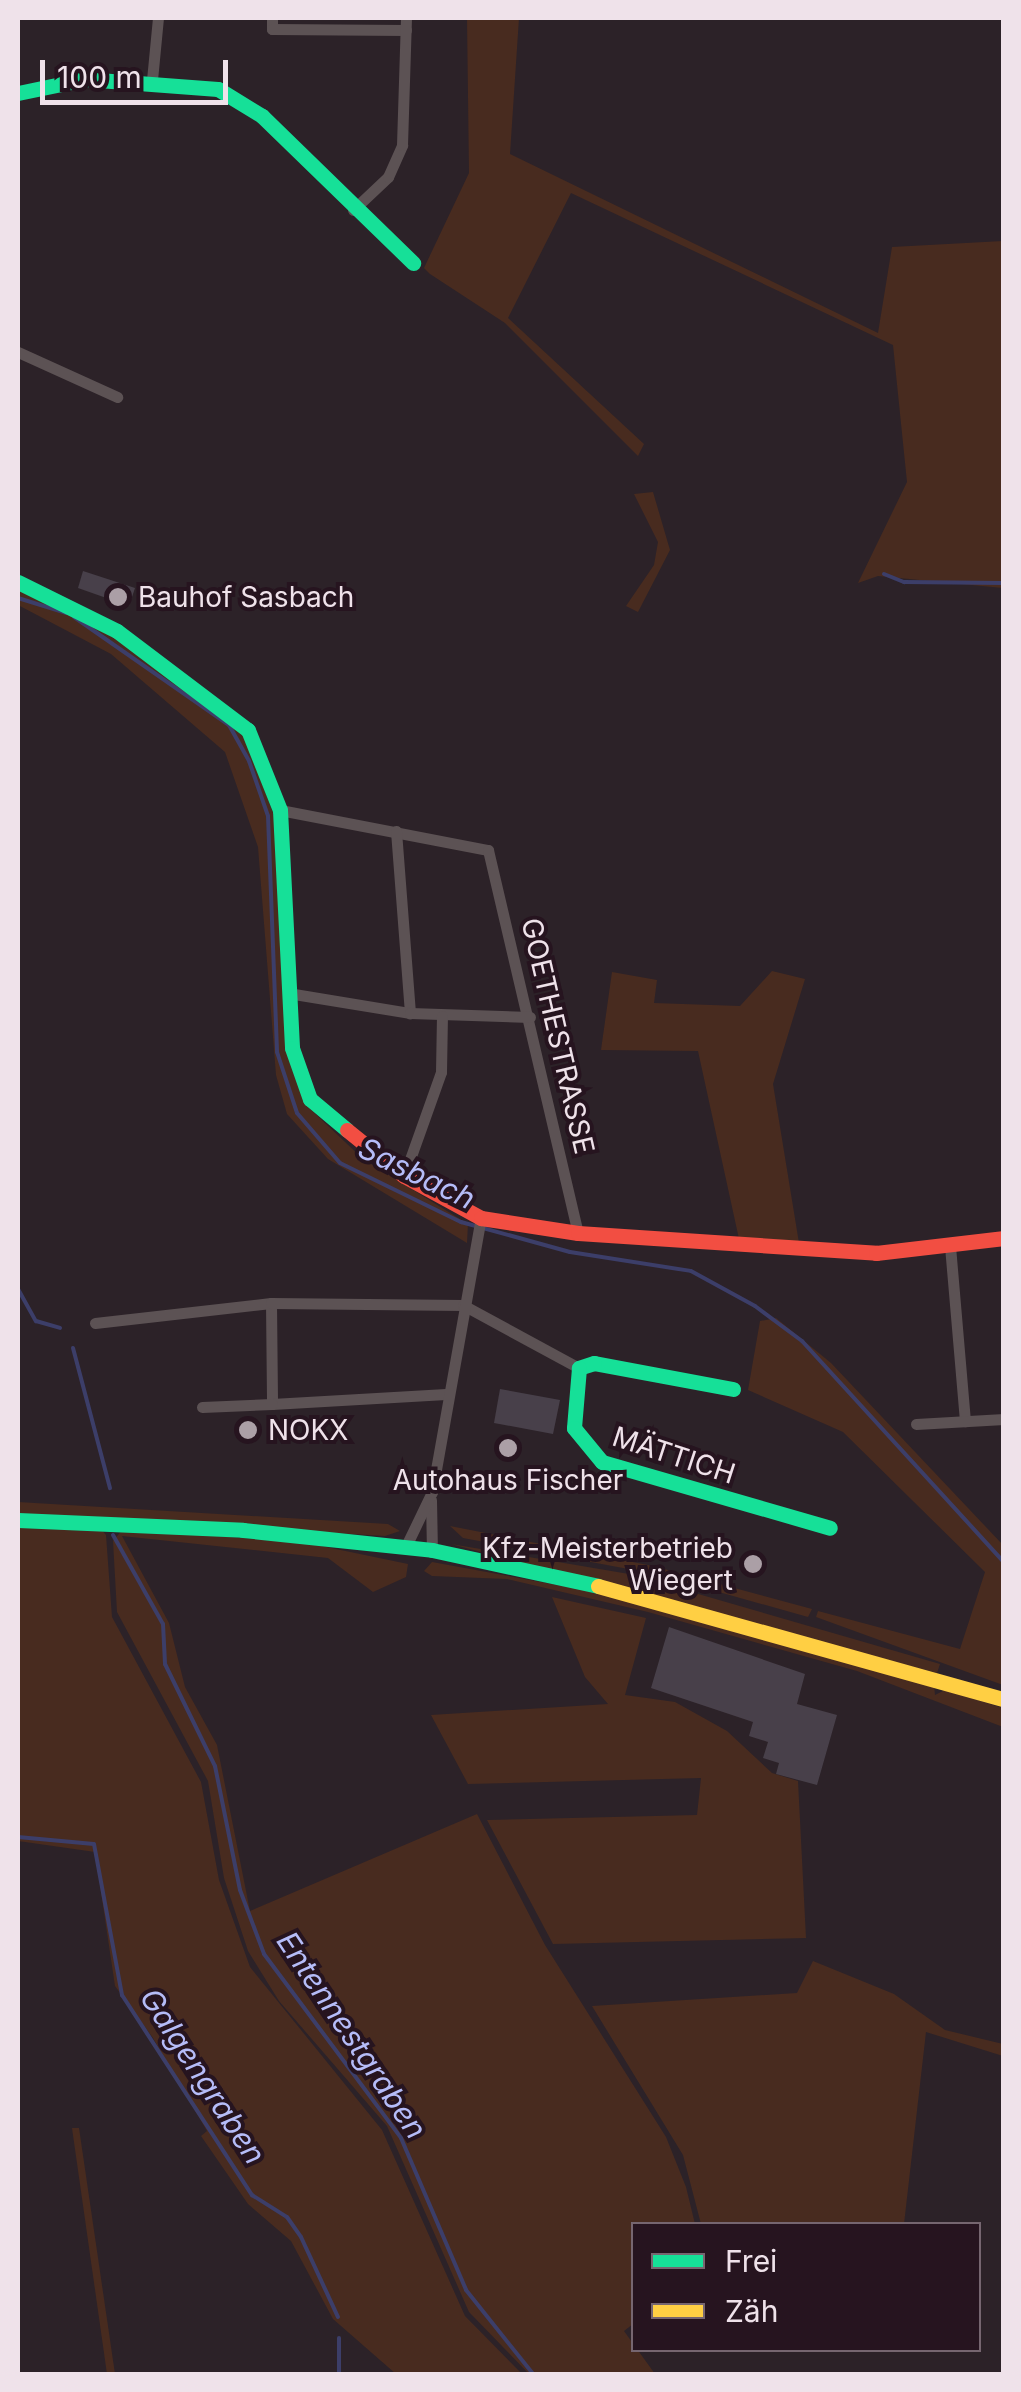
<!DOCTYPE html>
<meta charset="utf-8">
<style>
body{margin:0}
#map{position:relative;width:1021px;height:2392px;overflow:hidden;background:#2c2228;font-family:Inter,sans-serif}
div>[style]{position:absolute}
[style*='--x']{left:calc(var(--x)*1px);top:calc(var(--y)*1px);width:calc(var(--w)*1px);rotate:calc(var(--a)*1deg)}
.green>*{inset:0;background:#482b1f}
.stream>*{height:4px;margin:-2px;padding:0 2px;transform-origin:2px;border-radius:2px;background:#3c3e69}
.building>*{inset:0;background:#48404a}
.street>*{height:11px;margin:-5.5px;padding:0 5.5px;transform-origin:5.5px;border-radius:5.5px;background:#5c5254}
.fast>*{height:15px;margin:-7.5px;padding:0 7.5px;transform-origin:7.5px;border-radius:7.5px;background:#16e098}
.slow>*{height:15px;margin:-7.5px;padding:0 7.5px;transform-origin:7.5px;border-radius:7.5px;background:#ffcf43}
.jam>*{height:15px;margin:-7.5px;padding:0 7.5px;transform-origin:7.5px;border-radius:7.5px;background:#f24e42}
.dots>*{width:28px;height:28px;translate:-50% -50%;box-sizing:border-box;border:5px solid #26141f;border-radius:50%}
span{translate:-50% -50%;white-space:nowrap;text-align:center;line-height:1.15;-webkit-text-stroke:8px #26141f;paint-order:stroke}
.poi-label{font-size:28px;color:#efe2ea}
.left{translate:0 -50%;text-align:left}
.right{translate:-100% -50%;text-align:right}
.street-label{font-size:28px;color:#efe2ea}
.water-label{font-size:30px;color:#b5bcf8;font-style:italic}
.frame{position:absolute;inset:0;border:20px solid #efe2ea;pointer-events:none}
.legend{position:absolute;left:631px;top:2222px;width:350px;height:130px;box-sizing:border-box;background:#26141f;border:2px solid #766670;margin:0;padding:12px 18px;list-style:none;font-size:30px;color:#efe2ea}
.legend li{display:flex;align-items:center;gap:20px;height:50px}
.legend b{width:50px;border:2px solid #766670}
.scale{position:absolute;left:40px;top:60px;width:188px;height:45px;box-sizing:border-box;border:5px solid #efe2ea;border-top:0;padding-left:12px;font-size:30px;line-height:35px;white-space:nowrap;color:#efe2ea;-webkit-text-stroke:8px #26141f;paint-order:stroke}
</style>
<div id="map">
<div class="green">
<div style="clip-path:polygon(467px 18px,519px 18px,510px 154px,878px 333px,892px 247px,1003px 241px,1003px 588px,878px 576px,858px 583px,907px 482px,893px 345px,571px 193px,508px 318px,644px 444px,638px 456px,505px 323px,430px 274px,424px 268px,469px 173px)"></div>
<div style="clip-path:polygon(653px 492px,670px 550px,638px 612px,626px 606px,654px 565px,658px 542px,634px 494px)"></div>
<div style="clip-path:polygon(18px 587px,108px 630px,241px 728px,275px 818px,286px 1019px,306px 1105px,363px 1159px,468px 1224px,467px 1243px,328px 1159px,287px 1114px,276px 1075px,258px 847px,225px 752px,111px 654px,18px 605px)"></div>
<div style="clip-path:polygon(772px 971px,805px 979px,773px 1084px,799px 1243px,739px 1239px,698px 1051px,601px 1050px,612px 972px,657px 980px,654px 1003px,740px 1006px)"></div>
<div style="clip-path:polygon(776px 1318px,831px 1363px,1003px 1545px,1003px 1685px,816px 1617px,818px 1611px,960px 1649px,985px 1572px,843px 1432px,748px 1390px,760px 1321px)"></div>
<div style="clip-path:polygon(18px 1502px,388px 1524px,400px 1531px,385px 1536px,18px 1514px)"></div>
<div style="clip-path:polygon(18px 1526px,100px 1528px,106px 1535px,112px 1617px,201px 1782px,219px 1880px,250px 1967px,382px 2130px,465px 2316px,522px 2374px,396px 2374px,333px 2319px,291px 2241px,248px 2204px,201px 2136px,207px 2131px,153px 2038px,115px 1986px,95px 1852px,18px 1841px)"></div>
<div style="clip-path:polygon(450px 1526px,653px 1566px,812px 1609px,808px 1617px,655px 1574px,463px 1538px)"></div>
<div style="clip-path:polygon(123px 1529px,307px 1543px,408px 1564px,406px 1577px,373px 1592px,328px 1558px,122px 1536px,169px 1623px,185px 1687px,217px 1745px,250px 1911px,477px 1814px,545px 1945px,666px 2137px,686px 2187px,695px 2224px,634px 2224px,633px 2324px,624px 2331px,655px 2374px,529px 2374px,469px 2312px,387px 2126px,279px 2001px,248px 1951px,224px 1878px,208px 1781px,117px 1612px,113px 1541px)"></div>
<div style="clip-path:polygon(451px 1544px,629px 1574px,940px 1664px,937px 1673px)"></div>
<div style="clip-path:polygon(432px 1562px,634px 1599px,934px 1685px,935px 1695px,945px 1690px,1003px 1708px,1003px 1727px,857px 1671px,648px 1612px,507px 1579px,432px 1576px,424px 1571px)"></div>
<div style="clip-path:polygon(552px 1597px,646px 1618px,625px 1695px,675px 1702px,727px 1731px,772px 1773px,798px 1781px,806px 1938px,553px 1944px,487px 1820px,697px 1815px,701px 1778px,468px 1784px,431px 1715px,608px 1704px,585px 1677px)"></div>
<div style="clip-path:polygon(813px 1961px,894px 1994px,945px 2030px,1003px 2044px,1003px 2056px,926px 2032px,904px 2224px,701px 2224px,683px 2155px,592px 2006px,797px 1993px)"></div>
<div style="clip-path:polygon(72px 2128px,79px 2128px,115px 2374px,107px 2374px)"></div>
</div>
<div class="stream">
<div style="--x:884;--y:574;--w:22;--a:22"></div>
<div style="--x:904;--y:582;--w:100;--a:0.6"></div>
<div style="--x:18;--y:598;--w:50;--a:17.4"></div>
<div style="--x:74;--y:617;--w:189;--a:34.9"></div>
<div style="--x:229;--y:725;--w:41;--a:60.9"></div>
<div style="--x:249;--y:761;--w:58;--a:70.9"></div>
<div style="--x:268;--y:816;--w:236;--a:87.8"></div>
<div style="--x:277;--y:1052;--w:64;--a:71.8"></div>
<div style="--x:297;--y:1113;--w:66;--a:49.3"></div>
<div style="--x:340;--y:1163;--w:135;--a:26"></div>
<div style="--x:461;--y:1222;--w:113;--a:15.4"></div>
<div style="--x:570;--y:1252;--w:122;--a:8.9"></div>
<div style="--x:691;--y:1271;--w:73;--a:28.7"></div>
<div style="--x:755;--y:1306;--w:59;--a:36.7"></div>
<div style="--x:802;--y:1341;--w:299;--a:47.6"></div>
<div style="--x:18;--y:1289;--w:37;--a:61"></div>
<div style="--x:36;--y:1321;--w:25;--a:16"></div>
<div style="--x:73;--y:1348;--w:145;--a:75.2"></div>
<div style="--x:113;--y:1535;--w:102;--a:60.7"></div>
<div style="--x:163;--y:1624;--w:40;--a:87.1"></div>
<div style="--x:165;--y:1664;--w:114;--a:63.9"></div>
<div style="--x:215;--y:1766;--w:126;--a:78.6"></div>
<div style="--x:240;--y:1890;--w:68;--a:69.4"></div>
<div style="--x:264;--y:1954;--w:229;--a:53.3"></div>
<div style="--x:401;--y:2138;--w:165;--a:66.8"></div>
<div style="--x:466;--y:2290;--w:107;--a:51.4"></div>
<div style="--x:18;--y:1837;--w:76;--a:5.3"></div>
<div style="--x:94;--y:1844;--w:154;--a:79.5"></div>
<div style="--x:122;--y:1995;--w:239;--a:57"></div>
<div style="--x:252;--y:2195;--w:41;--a:32.2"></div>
<div style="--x:287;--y:2217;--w:24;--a:55"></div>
<div style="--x:301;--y:2237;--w:88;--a:65.2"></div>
<div style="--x:339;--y:2338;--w:36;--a:90"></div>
</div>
<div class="building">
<div style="clip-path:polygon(83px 571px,135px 588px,129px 606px,78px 588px)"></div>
<div style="clip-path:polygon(500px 1389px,560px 1400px,553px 1434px,494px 1423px)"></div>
<div style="clip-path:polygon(669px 1627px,805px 1674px,797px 1704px,837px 1715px,817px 1785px,776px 1774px,779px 1763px,763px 1758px,768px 1742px,749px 1736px,753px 1722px,651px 1688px)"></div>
</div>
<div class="street">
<div style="--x:272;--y:18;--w:11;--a:90"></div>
<div style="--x:272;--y:29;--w:134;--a:0.4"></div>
<div style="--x:152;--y:80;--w:62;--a:-84.5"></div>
<div style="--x:353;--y:210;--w:48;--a:-43.3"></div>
<div style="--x:388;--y:177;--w:35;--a:-66"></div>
<div style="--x:402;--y:145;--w:127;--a:-88.2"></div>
<div style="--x:18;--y:352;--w:109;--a:24.4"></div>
<div style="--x:280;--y:810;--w:212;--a:10.9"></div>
<div style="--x:488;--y:850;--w:393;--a:76.8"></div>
<div style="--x:396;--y:831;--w:183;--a:85.6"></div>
<div style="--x:294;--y:994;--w:118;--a:9.3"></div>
<div style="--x:410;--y:1013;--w:120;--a:1.9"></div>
<div style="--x:404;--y:1176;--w:110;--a:-70.4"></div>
<div style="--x:441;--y:1072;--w:56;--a:-89"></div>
<div style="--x:950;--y:1246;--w:176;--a:85.1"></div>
<div style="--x:271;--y:1303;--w:101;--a:89.4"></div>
<div style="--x:272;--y:1404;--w:174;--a:-3.3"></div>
<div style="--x:95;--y:1323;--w:177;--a:-6.5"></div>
<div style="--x:271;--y:1303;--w:192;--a:0.6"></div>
<div style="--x:463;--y:1305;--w:132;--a:28.5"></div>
<div style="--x:202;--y:1407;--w:70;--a:-2.5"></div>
<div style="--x:916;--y:1424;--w:88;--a:-3.3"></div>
<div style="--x:431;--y:1500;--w:50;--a:88.9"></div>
<div style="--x:406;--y:1546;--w:60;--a:-64.3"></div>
<div style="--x:432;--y:1492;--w:273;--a:-79.9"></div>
</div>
<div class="fast">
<div style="--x:18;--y:93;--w:68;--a:-11.8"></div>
<div style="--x:85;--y:79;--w:133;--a:4.3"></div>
<div style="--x:218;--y:89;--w:52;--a:31.5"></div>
<div style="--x:262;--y:116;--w:211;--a:44.2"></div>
<div style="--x:18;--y:582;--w:110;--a:26.3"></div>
<div style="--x:117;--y:631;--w:164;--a:37.1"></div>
<div style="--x:248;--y:730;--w:86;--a:68.2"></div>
<div style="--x:280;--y:810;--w:238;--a:87.1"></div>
<div style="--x:292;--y:1048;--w:54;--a:70.6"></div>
<div style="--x:310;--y:1099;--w:48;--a:40"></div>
<div style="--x:733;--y:1389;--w:141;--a:-169.4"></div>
<div style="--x:594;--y:1363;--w:16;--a:162"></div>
<div style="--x:579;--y:1368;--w:60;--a:94.8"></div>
<div style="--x:574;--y:1428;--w:44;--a:50.5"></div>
<div style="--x:602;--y:1462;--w:237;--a:16.1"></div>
<div style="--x:18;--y:1520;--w:225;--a:2.5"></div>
<div style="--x:243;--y:1530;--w:190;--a:6"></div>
<div style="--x:432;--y:1550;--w:170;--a:12.2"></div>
</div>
<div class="slow">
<div style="--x:598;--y:1586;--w:421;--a:15.6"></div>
</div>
<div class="jam">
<div style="--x:347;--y:1130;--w:73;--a:38.9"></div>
<div style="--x:404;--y:1176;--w:88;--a:28.6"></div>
<div style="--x:481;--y:1218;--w:98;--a:8.8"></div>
<div style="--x:578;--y:1233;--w:299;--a:3.8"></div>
<div style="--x:876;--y:1253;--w:129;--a:-6.7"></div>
</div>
<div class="dots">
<div style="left:118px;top:597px;background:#ab9fa6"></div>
<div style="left:248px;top:1430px;background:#ab9fa6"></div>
<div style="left:508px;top:1448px;background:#ab9fa6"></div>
<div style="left:753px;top:1564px;background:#ab9fa6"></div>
</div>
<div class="poi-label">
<span class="left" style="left:138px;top:597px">Bauhof Sasbach</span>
<span class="left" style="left:268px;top:1430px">NOKX</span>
<span style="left:508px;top:1480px">Autohaus Fischer</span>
<span class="right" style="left:733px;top:1564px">Kfz-Meisterbetrieb<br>Wiegert</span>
</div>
<div class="street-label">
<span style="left:558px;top:1036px;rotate:77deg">GOETHESTRASSE</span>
<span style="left:674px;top:1455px;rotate:18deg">MÄTTICH</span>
</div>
<div class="water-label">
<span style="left:417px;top:1173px;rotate:26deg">Sasbach</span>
<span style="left:352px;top:2035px;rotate:56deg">Entennestgraben</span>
<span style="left:203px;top:2076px;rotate:57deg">Galgengraben</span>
</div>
<div class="frame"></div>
<ul class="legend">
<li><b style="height:12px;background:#16e098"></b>Frei</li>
<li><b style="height:12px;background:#ffcf43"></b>Zäh</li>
</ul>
<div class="scale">100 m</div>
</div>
